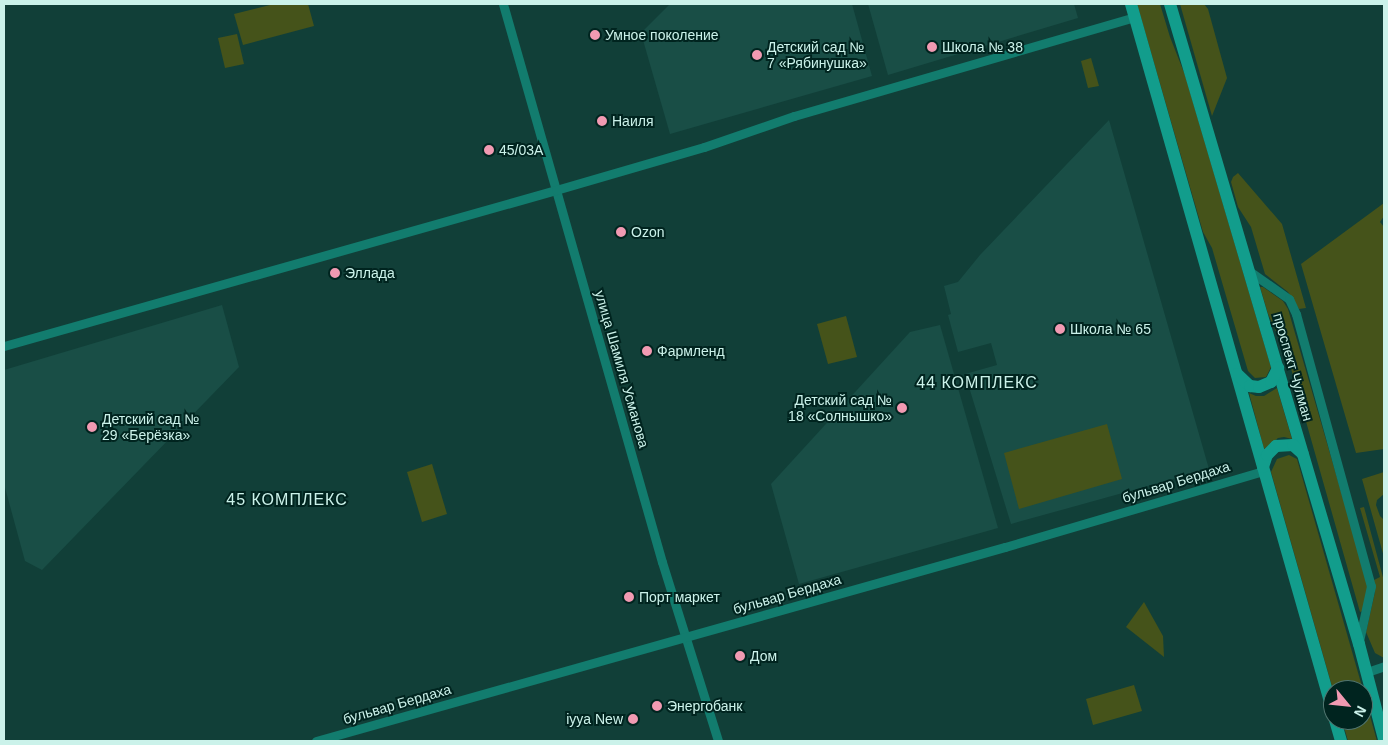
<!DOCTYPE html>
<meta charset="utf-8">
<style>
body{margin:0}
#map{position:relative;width:1388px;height:745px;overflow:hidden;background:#113f38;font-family:Arial,sans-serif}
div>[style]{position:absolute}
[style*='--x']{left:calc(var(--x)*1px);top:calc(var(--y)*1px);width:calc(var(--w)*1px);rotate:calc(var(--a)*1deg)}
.built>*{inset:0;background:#194e46}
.green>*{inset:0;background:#45531a}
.minor>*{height:9px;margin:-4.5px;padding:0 4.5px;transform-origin:4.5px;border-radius:4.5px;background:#127c6e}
.secondary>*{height:12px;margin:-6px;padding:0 6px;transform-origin:6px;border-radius:6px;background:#129d8c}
.dots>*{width:14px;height:14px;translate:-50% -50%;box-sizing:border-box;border:2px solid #00241f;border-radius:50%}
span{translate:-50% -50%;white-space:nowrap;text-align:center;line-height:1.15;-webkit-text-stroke:4px #00241f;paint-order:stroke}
.poi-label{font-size:14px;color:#cbf2ea}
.left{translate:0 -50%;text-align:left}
.right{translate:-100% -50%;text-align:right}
.street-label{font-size:14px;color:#cbf2ea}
.quarter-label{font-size:16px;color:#cbf2ea;letter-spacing:1px}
.frame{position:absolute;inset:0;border:5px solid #cbf2ea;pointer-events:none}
.north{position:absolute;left:1323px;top:680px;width:50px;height:50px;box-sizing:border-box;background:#00241f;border:1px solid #517670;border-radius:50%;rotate:118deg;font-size:14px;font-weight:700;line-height:20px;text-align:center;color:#cbf2ea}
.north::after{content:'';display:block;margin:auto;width:18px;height:22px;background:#f19ab2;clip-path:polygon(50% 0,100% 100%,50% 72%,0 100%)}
</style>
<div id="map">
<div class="built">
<div style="clip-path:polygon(670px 4px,852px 4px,872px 76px,670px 134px,641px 33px)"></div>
<div style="clip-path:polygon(868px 4px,1074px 4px,1078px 18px,888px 75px)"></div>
<div style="clip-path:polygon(1109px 120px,1209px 469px,1011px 524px,965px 374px,997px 365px,991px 343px,958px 352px,948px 315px,951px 314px,944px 286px,958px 282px,980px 255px)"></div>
<div style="clip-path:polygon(222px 305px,239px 367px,42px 570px,25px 561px,4px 484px,4px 370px)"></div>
<div style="clip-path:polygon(940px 325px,998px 528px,799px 584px,771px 484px,910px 332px)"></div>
</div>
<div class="green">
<div style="clip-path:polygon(274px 4px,308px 4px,314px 26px,243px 45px,234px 14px)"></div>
<div style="clip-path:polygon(1137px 4px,1160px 4px,1170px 37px,1185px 75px,1271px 367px,1266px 377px,1255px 378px,1248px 371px,1212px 248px,1203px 232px)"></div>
<div style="clip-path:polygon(1180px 4px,1204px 4px,1208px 9px,1227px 78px,1212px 116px)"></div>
<div style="clip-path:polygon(237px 34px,244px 64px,225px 68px,218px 38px)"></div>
<div style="clip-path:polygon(1091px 58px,1099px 86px,1088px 88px,1081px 61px)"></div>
<div style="clip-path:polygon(1238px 173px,1282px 224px,1306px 308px,1299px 309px,1288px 292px,1265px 274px,1251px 227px,1238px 207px,1231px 182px,1233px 177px)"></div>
<div style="clip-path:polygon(1384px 203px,1384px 216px,1380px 222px,1384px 227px,1384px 449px,1356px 453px,1301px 264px)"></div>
<div style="clip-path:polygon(1260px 287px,1263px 287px,1283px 301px,1288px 309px,1368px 584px,1363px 611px,1360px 612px,1288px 358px,1268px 314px)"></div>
<div style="clip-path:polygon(846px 316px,857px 357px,828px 364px,817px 324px)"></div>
<div style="clip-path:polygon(1277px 388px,1292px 439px,1284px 437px,1278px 438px,1264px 449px,1249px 393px,1256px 396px,1264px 396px)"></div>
<div style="clip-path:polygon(1107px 424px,1122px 479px,1019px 509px,1004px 453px)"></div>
<div style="clip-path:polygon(1289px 455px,1297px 459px,1363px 690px,1333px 690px,1271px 472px,1277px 459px)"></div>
<div style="clip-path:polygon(432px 464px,447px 514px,422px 522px,407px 472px)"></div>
<div style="clip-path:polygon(1384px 472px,1384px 494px,1377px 500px,1376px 505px,1380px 516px,1384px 520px,1384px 557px,1362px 479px)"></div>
<div style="clip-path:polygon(1364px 507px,1384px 581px,1384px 658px,1375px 653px,1366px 632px,1375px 592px,1374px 580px,1380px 577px,1360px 508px)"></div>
<div style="clip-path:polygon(1144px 602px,1163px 636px,1164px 657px,1126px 627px)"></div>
<div style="clip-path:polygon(1134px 685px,1142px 711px,1093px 725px,1086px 699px)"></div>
<div style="clip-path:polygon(1363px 691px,1377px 741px,1348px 741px,1342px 720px,1363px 720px)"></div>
</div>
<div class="minor">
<div style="--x:503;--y:4;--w:580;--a:74.1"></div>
<div style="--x:662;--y:562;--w:188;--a:72.6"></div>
<div style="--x:1249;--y:271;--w:49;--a:35"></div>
<div style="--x:1289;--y:299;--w:17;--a:65"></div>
<div style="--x:1296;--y:314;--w:282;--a:74.6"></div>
<div style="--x:1371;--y:586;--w:56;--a:102.3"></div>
<div style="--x:4;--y:346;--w:574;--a:-15.78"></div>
<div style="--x:556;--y:190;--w:154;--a:-16.2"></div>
<div style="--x:704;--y:147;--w:95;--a:-19"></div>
<div style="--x:794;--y:116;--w:354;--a:-16.2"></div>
<div style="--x:1367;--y:672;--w:18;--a:-19"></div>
<div style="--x:316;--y:741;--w:716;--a:-15.73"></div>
<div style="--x:1005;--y:547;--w:270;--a:-16.4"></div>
</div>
<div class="secondary">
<div style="--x:1131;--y:4;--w:736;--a:74.08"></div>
<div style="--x:1170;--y:4;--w:667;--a:73.55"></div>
<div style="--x:1359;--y:644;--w:98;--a:75.3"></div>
<div style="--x:1237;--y:374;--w:18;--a:43"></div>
<div style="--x:1250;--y:386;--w:9;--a:6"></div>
<div style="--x:1259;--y:387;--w:13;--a:-23"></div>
<div style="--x:1271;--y:382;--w:16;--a:-63"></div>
<div style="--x:1263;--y:467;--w:13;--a:-72"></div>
<div style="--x:1267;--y:455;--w:13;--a:-45"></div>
<div style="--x:1276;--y:446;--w:17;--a:-3"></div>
<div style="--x:1293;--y:445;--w:13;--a:42"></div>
<div style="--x:1335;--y:720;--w:22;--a:74"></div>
</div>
<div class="dots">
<div style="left:595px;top:35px;background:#f19ab2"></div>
<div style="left:932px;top:47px;background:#f19ab2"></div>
<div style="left:757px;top:55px;background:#f19ab2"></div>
<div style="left:602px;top:121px;background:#f19ab2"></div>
<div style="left:489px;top:150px;background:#f19ab2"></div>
<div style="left:621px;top:232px;background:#f19ab2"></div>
<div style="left:335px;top:273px;background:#f19ab2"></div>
<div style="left:1060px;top:329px;background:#f19ab2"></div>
<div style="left:647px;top:351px;background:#f19ab2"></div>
<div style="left:902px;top:408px;background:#f19ab2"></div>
<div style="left:92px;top:427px;background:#f19ab2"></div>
<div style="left:629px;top:597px;background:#f19ab2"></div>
<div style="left:740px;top:656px;background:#f19ab2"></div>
<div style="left:657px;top:706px;background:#f19ab2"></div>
<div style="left:633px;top:719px;background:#f19ab2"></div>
</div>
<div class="poi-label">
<span class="left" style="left:605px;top:35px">Умное поколение</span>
<span class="left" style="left:767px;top:55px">Детский сад №<br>7 «Рябинушка»</span>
<span class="left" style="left:942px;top:47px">Школа № 38</span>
<span class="left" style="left:612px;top:121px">Наиля</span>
<span class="left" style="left:499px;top:150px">45/03А</span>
<span class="left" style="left:631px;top:232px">Ozon</span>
<span class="left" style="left:345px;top:273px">Эллада</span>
<span class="left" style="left:1070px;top:329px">Школа № 65</span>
<span class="left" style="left:657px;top:351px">Фармленд</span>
<span class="right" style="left:892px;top:408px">Детский сад №<br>18 «Солнышко»</span>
<span class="left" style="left:102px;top:427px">Детский сад №<br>29 «Берёзка»</span>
<span class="left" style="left:639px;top:597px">Порт маркет</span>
<span class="left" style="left:750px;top:656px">Дом</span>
<span class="left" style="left:667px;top:706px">Энергобанк</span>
<span class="right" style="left:623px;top:719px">iyya New</span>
</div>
<div class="street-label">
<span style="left:1293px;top:367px;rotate:74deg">проспект Чулман</span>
<span style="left:622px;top:369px;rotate:74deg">улица Шамиля Усманова</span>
<span style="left:1176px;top:482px;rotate:-17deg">бульвар Бердаха</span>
<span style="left:787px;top:594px;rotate:-16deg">бульвар Бердаха</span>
<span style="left:397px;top:704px;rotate:-16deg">бульвар Бердаха</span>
</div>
<div class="quarter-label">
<span style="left:977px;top:383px">44 КОМПЛЕКС</span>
<span style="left:287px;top:500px">45 КОМПЛЕКС</span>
</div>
<div class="frame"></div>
<div class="north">N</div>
</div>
